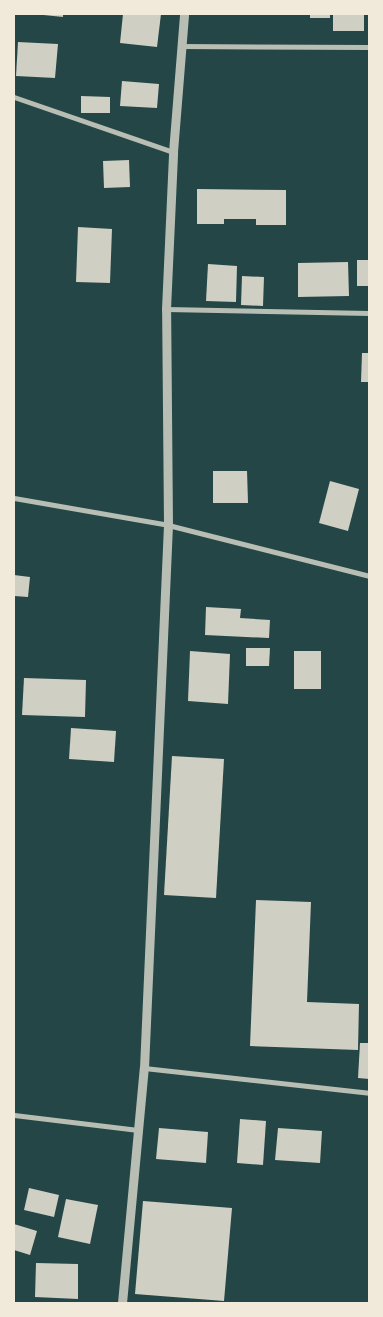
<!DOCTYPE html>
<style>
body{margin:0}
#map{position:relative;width:383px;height:1317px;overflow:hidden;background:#0f3d3e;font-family:Poppins,sans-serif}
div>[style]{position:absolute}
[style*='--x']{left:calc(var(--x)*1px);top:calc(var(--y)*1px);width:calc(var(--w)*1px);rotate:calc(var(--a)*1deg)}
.green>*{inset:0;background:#244646}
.building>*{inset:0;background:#cfcfc3}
.minor>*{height:5px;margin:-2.5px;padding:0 2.5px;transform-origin:2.5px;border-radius:2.5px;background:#b8beb3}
.tertiary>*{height:9px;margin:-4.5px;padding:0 4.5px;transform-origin:4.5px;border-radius:4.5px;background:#b8beb3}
span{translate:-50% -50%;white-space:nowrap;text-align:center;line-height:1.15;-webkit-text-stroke:4px #f1e9da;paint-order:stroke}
.frame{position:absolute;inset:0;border:15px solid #f1e9da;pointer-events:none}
</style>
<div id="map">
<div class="green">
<div style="clip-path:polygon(14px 14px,369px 14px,369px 1303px,14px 1303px)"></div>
</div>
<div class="building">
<div style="clip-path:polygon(34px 14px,63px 14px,63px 17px)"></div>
<div style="clip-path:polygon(123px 14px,161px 14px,157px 47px,120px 43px)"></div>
<div style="clip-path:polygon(310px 14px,330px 14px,330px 18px,310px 18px)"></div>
<div style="clip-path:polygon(333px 14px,364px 14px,364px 31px,333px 31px)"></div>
<div style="clip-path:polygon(18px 42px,58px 44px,55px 78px,16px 76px)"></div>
<div style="clip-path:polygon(122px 81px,159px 84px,157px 108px,120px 106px)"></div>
<div style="clip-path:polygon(81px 96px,110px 97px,110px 113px,81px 113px)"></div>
<div style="clip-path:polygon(129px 160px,130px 187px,104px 188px,103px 161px)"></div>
<div style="clip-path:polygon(197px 189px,286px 190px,286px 225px,256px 225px,256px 219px,224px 219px,224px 224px,197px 224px)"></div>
<div style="clip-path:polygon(78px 227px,112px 229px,110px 283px,76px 282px)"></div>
<div style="clip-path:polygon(357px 260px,369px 260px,369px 286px,357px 286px)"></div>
<div style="clip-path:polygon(348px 262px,349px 296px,298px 297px,298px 263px)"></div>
<div style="clip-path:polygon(208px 264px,237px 266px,236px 302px,206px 301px)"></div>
<div style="clip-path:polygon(242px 276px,264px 277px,263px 306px,241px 305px)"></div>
<div style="clip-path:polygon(362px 353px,369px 353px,369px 382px,361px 382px)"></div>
<div style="clip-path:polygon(213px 471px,247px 471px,248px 503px,213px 503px)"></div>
<div style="clip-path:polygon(330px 481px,359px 489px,348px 531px,319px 523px)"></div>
<div style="clip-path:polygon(14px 575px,30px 577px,28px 597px,14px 596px)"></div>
<div style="clip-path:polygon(206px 607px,241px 609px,240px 618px,270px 620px,269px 638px,205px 635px)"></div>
<div style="clip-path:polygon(246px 648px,270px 648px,269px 666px,246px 666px)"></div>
<div style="clip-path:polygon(190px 651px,230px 654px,228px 704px,188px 701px)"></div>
<div style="clip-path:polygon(294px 651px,321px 651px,321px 689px,294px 689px)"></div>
<div style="clip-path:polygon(24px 678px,86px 680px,85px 717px,22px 715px)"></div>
<div style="clip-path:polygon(71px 728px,116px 731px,114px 762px,69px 759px)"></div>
<div style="clip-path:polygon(172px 756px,224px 759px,216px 898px,164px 895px)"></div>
<div style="clip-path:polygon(256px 900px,311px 902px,307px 1002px,359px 1004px,358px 1050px,250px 1046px)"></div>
<div style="clip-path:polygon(360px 1043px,369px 1043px,369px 1079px,358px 1078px)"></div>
<div style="clip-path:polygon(240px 1119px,266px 1121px,263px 1165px,237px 1163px)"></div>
<div style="clip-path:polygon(159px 1128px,208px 1132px,206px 1163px,156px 1159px)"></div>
<div style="clip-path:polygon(278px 1128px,322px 1131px,320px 1163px,275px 1160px)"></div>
<div style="clip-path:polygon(29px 1188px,59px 1195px,54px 1217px,24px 1210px)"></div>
<div style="clip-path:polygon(66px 1199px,98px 1205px,90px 1244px,58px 1237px)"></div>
<div style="clip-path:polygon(143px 1201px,232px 1208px,224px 1301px,135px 1294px)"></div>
<div style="clip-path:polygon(14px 1224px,37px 1231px,30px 1255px,14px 1250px)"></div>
<div style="clip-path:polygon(36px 1263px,78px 1264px,78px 1299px,35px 1297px)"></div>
</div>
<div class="minor">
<div style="--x:181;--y:46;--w:188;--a:0.3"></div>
<div style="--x:14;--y:97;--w:168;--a:19.1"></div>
<div style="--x:166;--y:309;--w:203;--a:1.1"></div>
<div style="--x:14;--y:498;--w:156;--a:9.9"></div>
<div style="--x:168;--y:525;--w:207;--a:14.2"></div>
<div style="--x:144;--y:1068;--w:226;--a:6.3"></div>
<div style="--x:14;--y:1115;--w:125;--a:6.9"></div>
</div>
<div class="tertiary">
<div style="--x:122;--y:1303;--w:236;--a:-84.7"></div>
<div style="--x:144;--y:1068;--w:544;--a:-87.47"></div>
<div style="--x:168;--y:525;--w:216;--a:-90.5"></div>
<div style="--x:166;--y:309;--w:157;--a:-87.4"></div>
<div style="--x:173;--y:152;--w:138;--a:-85.4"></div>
</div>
<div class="frame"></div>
</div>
